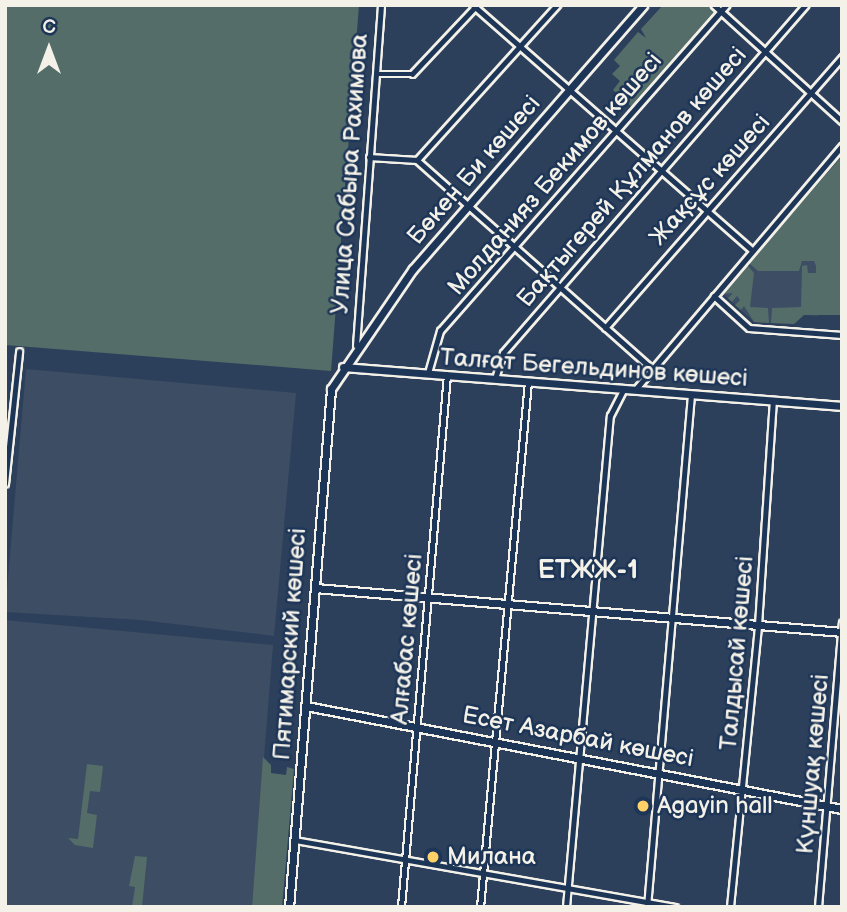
<!DOCTYPE html>
<meta charset="utf-8">
<style>
body{margin:0}
#map{position:relative;width:847px;height:912px;overflow:hidden;background:#2c405c;font-family:"Balsamiq Sans",sans-serif}
div>[style]{position:absolute}
[style*='--x']{left:calc(var(--x)*1px);top:calc(var(--y)*1px);width:calc(var(--w)*1px);rotate:calc(var(--a)*1deg)}
.built>*{inset:0;background:#3d4d63}
.green>*{inset:0;background:#546d69}
.roads{filter:drop-shadow(2px 0 #f4f1e8) drop-shadow(-2px 0 #f4f1e8) drop-shadow(0 2px #f4f1e8) drop-shadow(0 -2px #f4f1e8)}
.street>*{height:4.5px;margin:-2.25px;padding:0 2.25px;transform-origin:2.25px;border-radius:2.25px;background:#1d3557}
.secondary>*{height:7px;margin:-3.5px;padding:0 3.5px;transform-origin:3.5px;border-radius:3.5px;background:#1d3557}
.dots>*{width:19px;height:19px;translate:-50% -50%;box-sizing:border-box;border:4px solid #1d3557;border-radius:50%}
span{translate:-50% -50%;white-space:nowrap;text-align:center;line-height:1.15;-webkit-text-stroke:5px #1d3557;paint-order:stroke}
.street-label{font-size:24px;color:#f4f1e8}
.poi-label{font-size:24px;color:#f4f1e8}
.left{translate:0 -50%;text-align:left}
.neighbourhood-label{font-size:26px;color:#f4f1e8;font-weight:700}
.frame{position:absolute;inset:0;border:7px solid #f4f1e8;pointer-events:none}
.north{position:absolute;left:14px;top:14px;width:70px;height:70px;-webkit-text-stroke:5px #1d3557;paint-order:stroke;rotate:0deg;font-size:19px;font-weight:700;line-height:28px;text-align:center;color:#f4f1e8}
.north::after{content:'';display:block;margin:auto;width:24px;height:32px;background:#f4f1e8;clip-path:polygon(50% 0,100% 100%,50% 72%,0 100%)}
</style>
<div id="map">
<div class="built">
<div style="clip-path:polygon(758px 251px,824px 259px,818px 316px,804px 315px,794px 324px,754px 322px,723px 294px)"></div>
<div style="clip-path:polygon(26px 369px,296px 393px,274px 636px,141px 620px,5px 612px)"></div>
<div style="clip-path:polygon(5px 620px,273px 645px,252px 907px,5px 907px)"></div>
</div>
<div class="green">
<div style="clip-path:polygon(5px 5px,359px 5px,331px 371px,5px 345px)"></div>
<div style="clip-path:polygon(663px 5px,708px 5px,716px 12px,632px 107px,613px 90px,620px 81px,612px 74px,620px 66px,614px 60px,638px 32px,646px 38px,641px 29px)"></div>
<div style="clip-path:polygon(842px 156px,842px 315px,804px 315px,794px 324px,771px 323px,772px 308px,801px 307px,802px 266px,807px 265px,808px 273px,816px 273px,816px 266px,814px 261px,802px 261px,799px 271px,758px 271px,749px 263px)"></div>
<div style="clip-path:polygon(747px 265px,754px 273px,750px 307px,768px 308px,769px 323px,754px 322px,744px 306px,741px 310px,735px 305px,740px 300px,737px 296px,732px 302px,728px 298px,733px 293px,723px 294px)"></div>
<div style="clip-path:polygon(263px 757px,271px 765px,271px 773px,286px 775px,287px 767px,294px 769px,282px 907px,252px 907px)"></div>
<div style="clip-path:polygon(87px 764px,103px 766px,100px 792px,90px 791px,87px 813px,97px 815px,93px 848px,75px 845px,68px 838px,78px 839px)"></div>
<div style="clip-path:polygon(135px 856px,147px 857px,142px 907px,132px 907px,135px 887px,129px 886px)"></div>
</div>
<div class="roads">
<div class="street">
<div style="--x:473;--y:5;--w:370;--a:41.3"></div>
<div style="--x:714;--y:5;--w:173;--a:42.2"></div>
<div style="--x:376;--y:74;--w:36;--a:0"></div>
<div style="--x:412;--y:74;--w:93;--a:-46.7"></div>
<div style="--x:369;--y:157;--w:48;--a:3.6"></div>
<div style="--x:417;--y:160;--w:312;--a:41.6"></div>
<div style="--x:417;--y:160;--w:209;--a:-47.9"></div>
<div style="--x:714;--y:296;--w:47;--a:42.4"></div>
<div style="--x:749;--y:328;--w:93;--a:4.3"></div>
<div style="--x:605;--y:328;--w:360;--a:-48.8"></div>
<div style="--x:356;--y:346;--w:342;--a:-85.8"></div>
<div style="--x:428;--y:373;--w:44;--a:-74.1"></div>
<div style="--x:440;--y:331;--w:434;--a:-48.7"></div>
<div style="--x:495;--y:379;--w:27;--a:-73"></div>
<div style="--x:503;--y:353;--w:461;--a:-49"></div>
<div style="--x:635;--y:390;--w:320;--a:-49.7"></div>
<div style="--x:5;--y:484;--w:133;--a:-83.9"></div>
<div style="--x:295;--y:840;--w:386;--a:10"></div>
<div style="--x:401;--y:907;--w:534;--a:-85.06"></div>
<div style="--x:480;--y:907;--w:527;--a:-84.78"></div>
<div style="--x:566;--y:907;--w:493;--a:-84.9"></div>
<div style="--x:610;--y:416;--w:30;--a:-63"></div>
<div style="--x:647;--y:907;--w:514;--a:-85.09"></div>
<div style="--x:730;--y:907;--w:283;--a:-84.3"></div>
<div style="--x:758;--y:625;--w:225;--a:-86.2"></div>
<div style="--x:818;--y:907;--w:285;--a:-85.2"></div>
</div>
<div class="secondary">
<div style="--x:343;--y:367;--w:501;--a:4.47"></div>
<div style="--x:315;--y:588;--w:529;--a:4.77"></div>
<div style="--x:306;--y:706;--w:546;--a:10.88"></div>
<div style="--x:289;--y:907;--w:520;--a:-85.36"></div>
<div style="--x:331;--y:389;--w:145;--a:-55.7"></div>
<div style="--x:413;--y:269;--w:350;--a:-48.9"></div>
</div>
</div>
<div class="dots">
<div style="left:643px;top:806px;background:#ffd166"></div>
<div style="left:433px;top:857px;background:#ffd166"></div>
</div>
<div class="street-label">
<span style="left:474px;top:170px;rotate:-49deg">Бөкен Би көшесі</span>
<span style="left:350px;top:174px;rotate:-86deg">Улица Сабыра Рахимова</span>
<span style="left:555px;top:174px;rotate:-49deg">Молданияз Бекимов көшесі</span>
<span style="left:632px;top:177px;rotate:-49deg">Бақтыгерей Құлманов көшесі</span>
<span style="left:710px;top:180px;rotate:-48deg">Жақсұс көшесі</span>
<span style="left:594px;top:368px;rotate:4deg">Талғат Бегельдинов көшесі</span>
<span style="left:407px;top:639px;rotate:-85deg">Алғабас көшесі</span>
<span style="left:290px;top:644px;rotate:-86deg">Пятимарский көшесі</span>
<span style="left:737px;top:653px;rotate:-85deg">Талдысай көшесі</span>
<span style="left:578px;top:737px;rotate:11deg">Есет Азарбай көшесі</span>
<span style="left:813px;top:764px;rotate:-85deg">Күншуақ көшесі</span>
</div>
<div class="poi-label">
<span class="left" style="left:657px;top:806px">Agayin hall</span>
<span class="left" style="left:447px;top:857px">Милана</span>
</div>
<div class="neighbourhood-label">
<span style="left:588px;top:571px">ЕТЖЖ-1</span>
</div>
<div class="frame"></div>
<div class="north">С</div>
</div>
